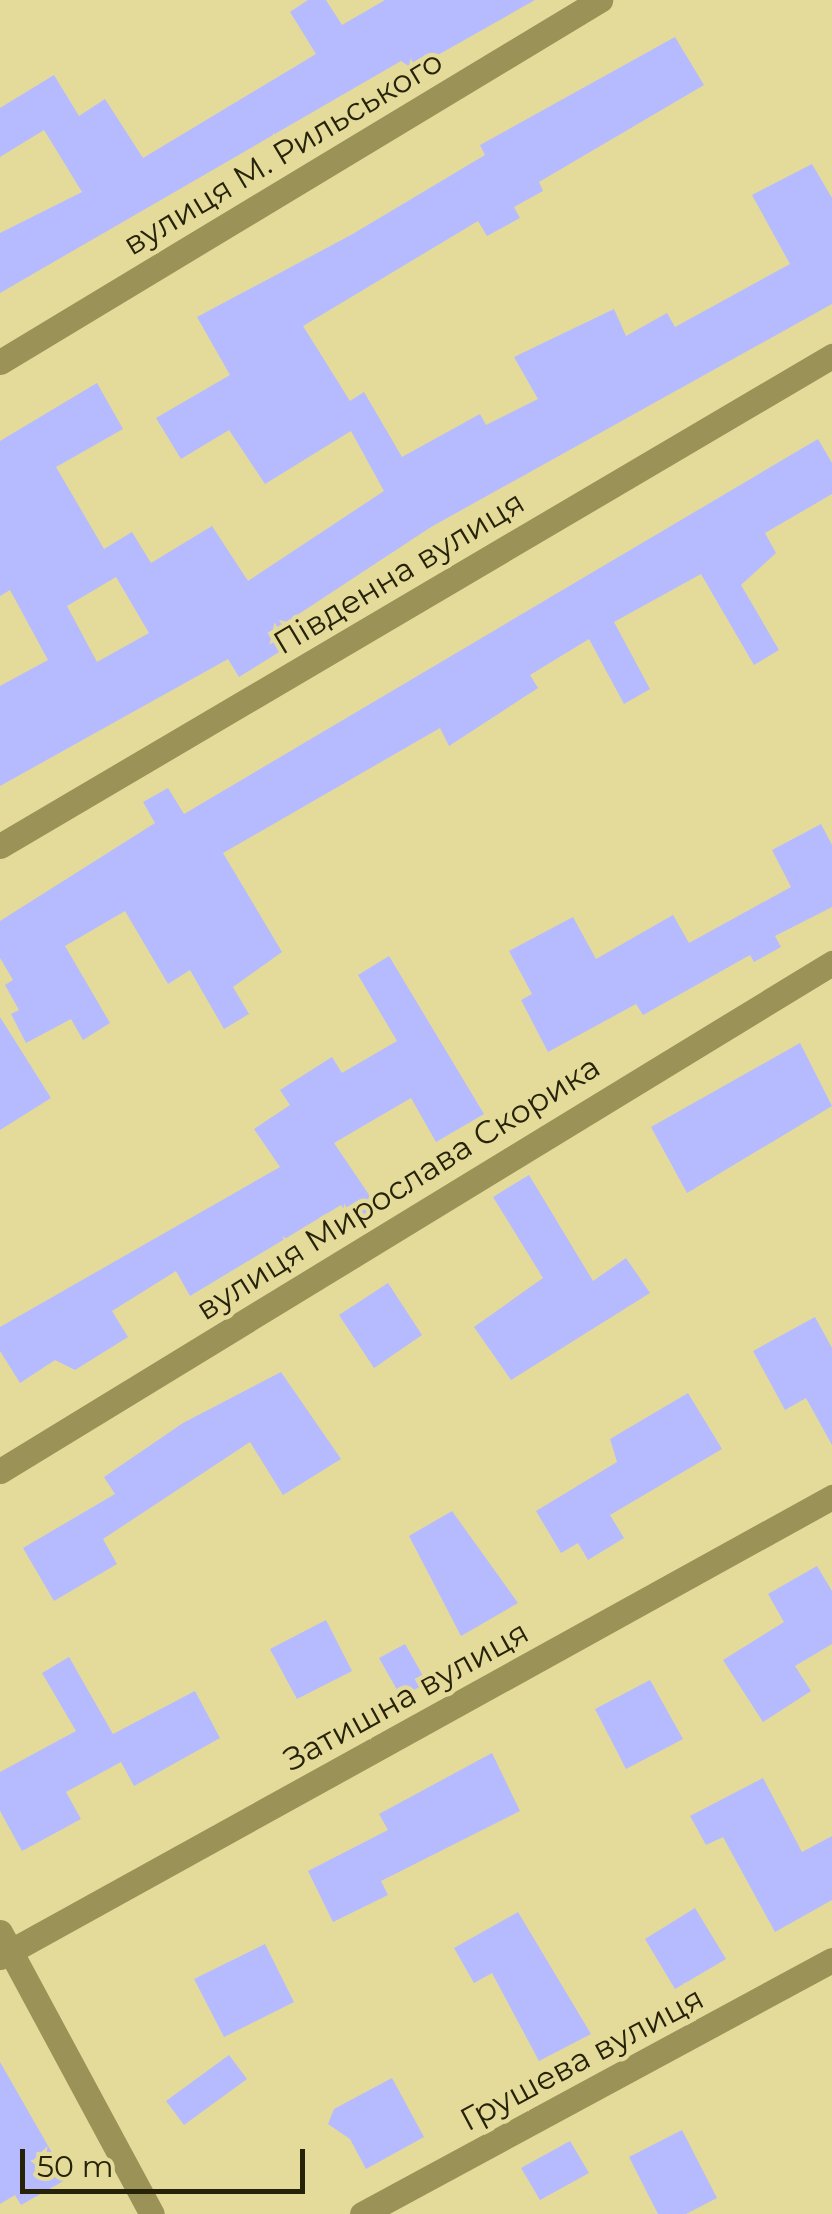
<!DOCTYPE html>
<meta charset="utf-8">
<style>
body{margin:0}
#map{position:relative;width:832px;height:2214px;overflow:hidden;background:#e4db9b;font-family:Montserrat,sans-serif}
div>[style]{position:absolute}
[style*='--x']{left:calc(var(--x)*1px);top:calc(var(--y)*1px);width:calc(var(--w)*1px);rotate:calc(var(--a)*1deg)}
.building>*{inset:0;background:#b6baff}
.minor>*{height:25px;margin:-12.5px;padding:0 12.5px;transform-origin:12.5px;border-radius:12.5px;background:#9a9256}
span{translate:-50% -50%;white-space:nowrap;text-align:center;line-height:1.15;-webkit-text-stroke:9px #e4db9b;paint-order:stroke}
.street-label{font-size:32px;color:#272309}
.scale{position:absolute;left:20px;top:2149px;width:285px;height:45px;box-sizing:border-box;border:5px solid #272309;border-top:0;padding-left:12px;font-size:30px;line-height:35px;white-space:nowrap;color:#272309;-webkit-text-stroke:8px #e4db9b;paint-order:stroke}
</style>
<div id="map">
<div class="building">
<div style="clip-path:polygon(308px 0,326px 0,342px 25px,385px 0,535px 0,413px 69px,401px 61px,0 293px,0 233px,82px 192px,44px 130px,0 157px,0 108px,54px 75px,79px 116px,105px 99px,143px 158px,316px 54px,290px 12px)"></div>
<div style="clip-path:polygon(evenodd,675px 37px,704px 85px,539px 182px,543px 191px,514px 207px,520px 218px,487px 236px,478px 221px,303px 326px,350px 401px,364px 392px,402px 457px,480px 414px,486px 425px,538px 399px,514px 357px,614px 309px,626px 336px,667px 313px,675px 327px,790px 264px,752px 195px,812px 164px,832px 198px,832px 304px,431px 527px,276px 629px,287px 647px,239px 677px,228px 659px,0 786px,0 686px,48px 660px,10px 590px,0 596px,0 441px,97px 383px,123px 429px,56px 467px,104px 549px,132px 532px,151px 563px,212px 526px,248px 581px,384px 491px,351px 431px,265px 484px,229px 430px,181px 459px,156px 418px,230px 375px,197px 317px,351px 235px,485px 155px,480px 145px,675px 37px,116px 577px,149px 633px,97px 662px,67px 606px,116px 577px)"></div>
<div style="clip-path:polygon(818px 439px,832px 463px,832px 494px,765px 533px,776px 553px,741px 585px,779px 650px,754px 665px,701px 574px,614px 622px,650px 689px,624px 704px,589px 639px,530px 675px,538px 688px,449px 746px,440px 728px,223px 853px,282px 952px,233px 987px,249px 1014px,224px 1029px,190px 970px,168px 984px,125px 911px,65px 946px,110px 1023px,83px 1040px,71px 1019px,26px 1043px,11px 1014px,19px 1010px,5px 985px,13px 980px,0 958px,0 921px,155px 823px,143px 802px,168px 788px,184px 814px)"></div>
<div style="clip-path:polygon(821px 824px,832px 845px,832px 907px,775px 936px,781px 947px,754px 962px,750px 955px,643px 1015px,636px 1004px,548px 1052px,521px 1000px,532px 994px,509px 951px,573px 917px,596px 959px,673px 915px,689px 943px,791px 887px,772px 850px)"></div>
<div style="clip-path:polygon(389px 956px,484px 1114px,436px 1142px,411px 1098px,334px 1143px,380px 1211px,356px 1227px,341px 1205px,190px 1296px,176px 1271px,112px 1311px,128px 1337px,75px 1370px,55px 1360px,20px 1383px,0 1351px,0 1327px,280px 1167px,254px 1129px,290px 1105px,280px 1090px,332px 1057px,342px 1073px,397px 1041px,358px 975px)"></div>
<div style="clip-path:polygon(0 1017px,51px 1098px,0 1130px)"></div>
<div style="clip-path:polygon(800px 1043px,832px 1106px,687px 1193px,651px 1127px)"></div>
<div style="clip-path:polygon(529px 1175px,593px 1281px,626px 1258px,650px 1293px,511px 1380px,474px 1327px,543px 1278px,493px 1197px)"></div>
<div style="clip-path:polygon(388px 1283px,422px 1335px,374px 1368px,339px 1315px)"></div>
<div style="clip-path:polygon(815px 1317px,832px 1348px,832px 1445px,806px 1398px,785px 1410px,753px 1351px)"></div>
<div style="clip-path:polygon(281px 1372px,341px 1459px,283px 1495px,250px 1442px,103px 1539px,117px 1564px,54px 1601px,23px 1548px,115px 1494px,104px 1477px,183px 1423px)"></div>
<div style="clip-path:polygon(688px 1393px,722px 1449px,610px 1515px,624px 1538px,588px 1560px,578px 1543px,561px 1553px,536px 1511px,617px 1462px,610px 1439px)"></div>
<div style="clip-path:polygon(452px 1511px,518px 1603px,461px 1636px,409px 1536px)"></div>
<div style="clip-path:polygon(817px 1566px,832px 1591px,832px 1644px,795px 1666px,811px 1691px,763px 1722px,723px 1660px,784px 1622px,768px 1594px)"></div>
<div style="clip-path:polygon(326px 1620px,352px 1671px,297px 1699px,270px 1649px)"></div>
<div style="clip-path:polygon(405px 1644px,427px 1683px,401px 1697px,379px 1658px)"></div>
<div style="clip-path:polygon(69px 1657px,113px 1734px,195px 1691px,220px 1738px,134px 1786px,121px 1762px,66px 1792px,81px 1819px,22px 1851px,0 1811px,0 1772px,76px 1731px,42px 1673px)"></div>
<div style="clip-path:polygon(650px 1680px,683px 1739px,626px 1769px,595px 1709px)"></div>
<div style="clip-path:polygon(492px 1753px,520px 1811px,381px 1881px,388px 1895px,333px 1922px,308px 1871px,388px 1830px,379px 1814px)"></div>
<div style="clip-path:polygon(763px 1778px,802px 1852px,832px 1836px,832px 1900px,775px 1932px,723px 1837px,706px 1845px,690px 1816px)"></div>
<div style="clip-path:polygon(695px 1908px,726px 1959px,675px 1989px,645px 1939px)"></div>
<div style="clip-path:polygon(518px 1912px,591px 2034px,539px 2061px,492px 1973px,474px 1983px,454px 1948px)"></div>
<div style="clip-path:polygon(265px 1944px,294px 2002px,224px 2037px,194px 1979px)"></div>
<div style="clip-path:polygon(229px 2055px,247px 2079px,184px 2125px,166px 2101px)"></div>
<div style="clip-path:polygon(0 2062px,67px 2179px,21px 2205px,15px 2195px,0 2204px)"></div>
<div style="clip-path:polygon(392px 2078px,424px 2137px,366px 2169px,350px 2139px,328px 2124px,334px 2109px)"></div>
<div style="clip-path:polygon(682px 2130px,717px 2198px,686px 2214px,658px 2214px,629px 2157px)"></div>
<div style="clip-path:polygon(570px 2141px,589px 2173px,540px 2200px,521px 2168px)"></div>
</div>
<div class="minor">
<div style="--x:0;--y:362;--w:701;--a:-31.1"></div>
<div style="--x:0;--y:846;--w:966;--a:-30.5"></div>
<div style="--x:0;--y:1471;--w:975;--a:-31.41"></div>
<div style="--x:0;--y:1932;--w:320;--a:61.7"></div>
<div style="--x:0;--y:1957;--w:951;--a:-28.94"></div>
<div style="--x:362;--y:2214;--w:534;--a:-28.39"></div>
</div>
<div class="street-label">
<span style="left:283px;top:153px;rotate:-31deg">вулиця М. Рильського</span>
<span style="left:399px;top:573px;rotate:-31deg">Південна вулиця</span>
<span style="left:398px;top:1188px;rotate:-32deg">вулиця Мирослава Скорика</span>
<span style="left:406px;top:1696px;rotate:-29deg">Затишна вулиця</span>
<span style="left:582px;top:2059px;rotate:-28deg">Грушева вулиця</span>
</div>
<div class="scale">50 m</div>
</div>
